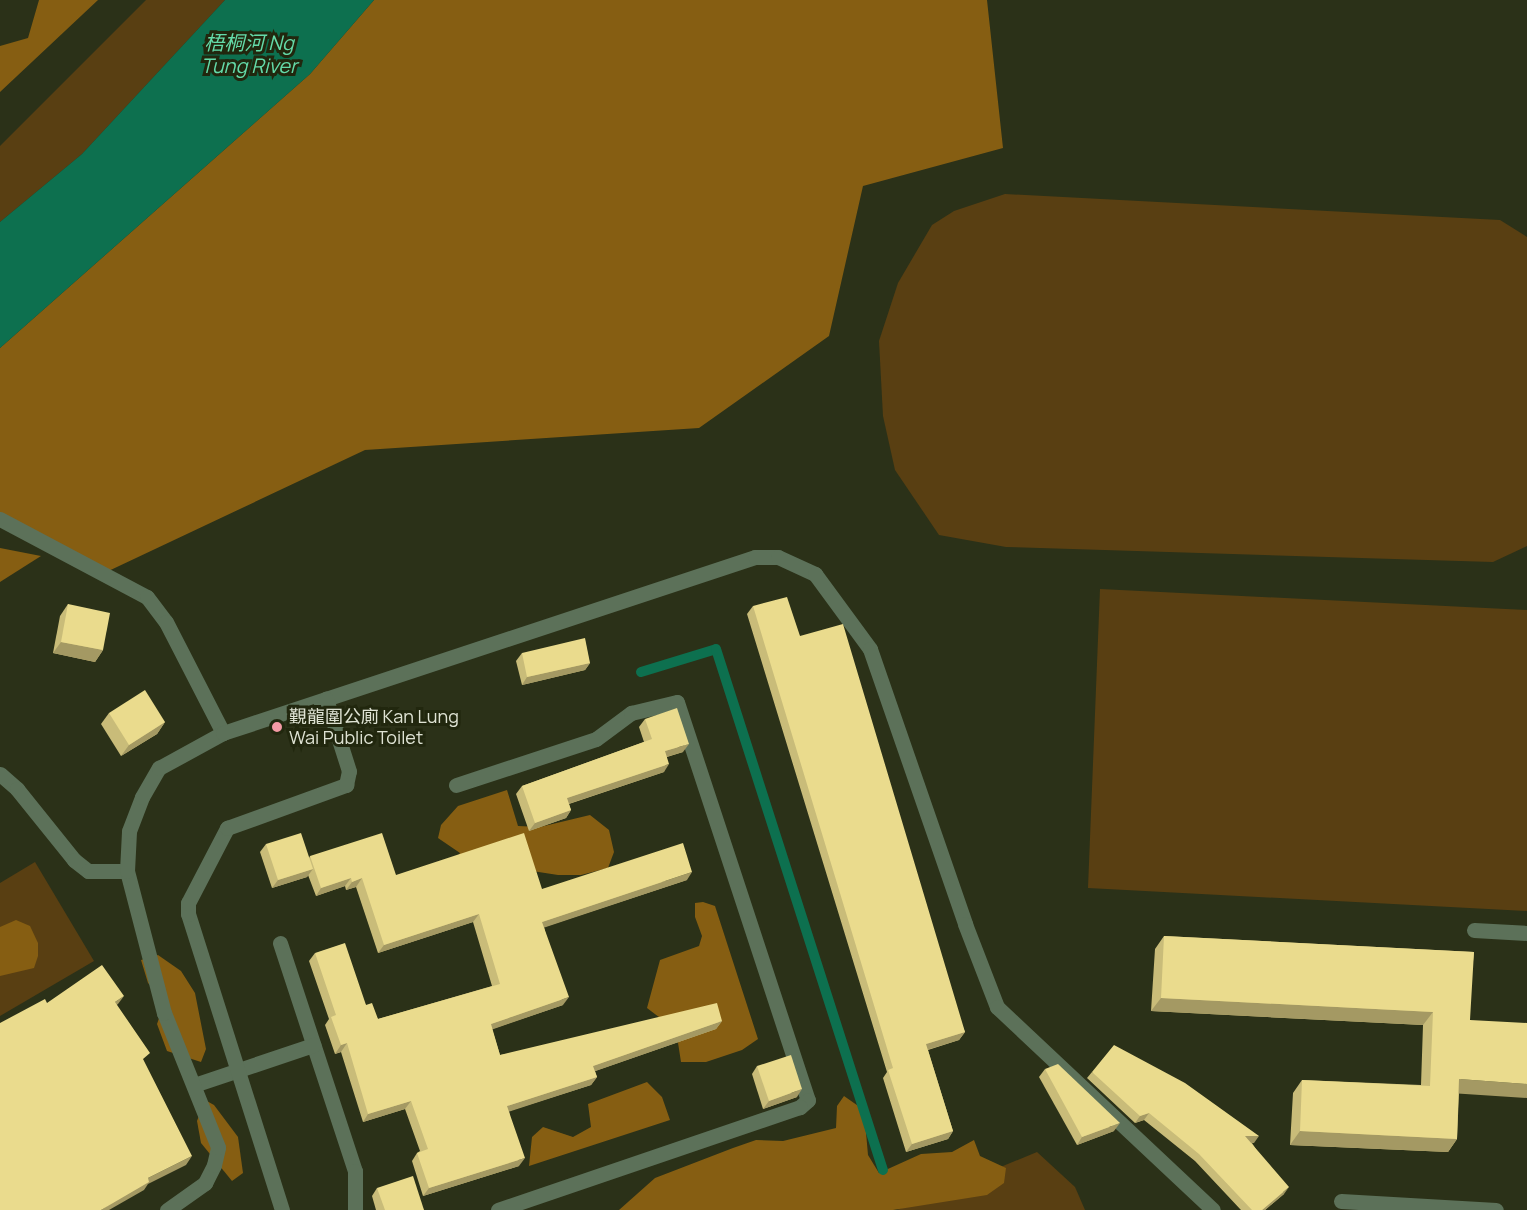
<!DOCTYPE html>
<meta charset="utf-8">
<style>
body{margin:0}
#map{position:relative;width:1527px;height:1210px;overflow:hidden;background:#2b3118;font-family:Manrope,"Noto Sans SC",sans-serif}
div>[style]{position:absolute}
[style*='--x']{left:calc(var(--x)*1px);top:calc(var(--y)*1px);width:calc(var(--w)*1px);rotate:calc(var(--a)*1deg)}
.green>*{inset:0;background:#593f12}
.forest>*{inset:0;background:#865e12}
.water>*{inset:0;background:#0d704f}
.stream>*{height:10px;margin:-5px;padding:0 5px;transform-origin:5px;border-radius:5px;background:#0d704f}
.minor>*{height:15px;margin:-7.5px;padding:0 7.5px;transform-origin:7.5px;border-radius:7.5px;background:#5c7159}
.wall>*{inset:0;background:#c9bc79}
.shaded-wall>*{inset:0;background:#a49963}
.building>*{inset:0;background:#eadb8d}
.dots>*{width:16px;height:16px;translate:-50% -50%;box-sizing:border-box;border:3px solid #21270e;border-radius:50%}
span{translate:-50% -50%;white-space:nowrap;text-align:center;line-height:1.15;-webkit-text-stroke:6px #21270e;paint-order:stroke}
.poi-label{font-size:18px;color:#dfe3d4}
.left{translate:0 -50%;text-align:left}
.water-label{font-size:20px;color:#64dba9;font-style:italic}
</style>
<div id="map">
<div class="green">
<div style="clip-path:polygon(146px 0,225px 0,82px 154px,0 222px,0 146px)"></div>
<div style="clip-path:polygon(1005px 194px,1500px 220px,1527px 237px,1527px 546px,1493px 562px,1006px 547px,939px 535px,895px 470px,883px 416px,879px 341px,898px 283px,932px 225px,954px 211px)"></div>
<div style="clip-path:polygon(1100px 589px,1527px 610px,1527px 911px,1088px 888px)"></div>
<div style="clip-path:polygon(35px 862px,94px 961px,0 1016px,0 883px)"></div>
<div style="clip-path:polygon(1037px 1152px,1075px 1187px,1085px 1210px,897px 1210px)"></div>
</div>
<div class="forest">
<div style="clip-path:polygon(39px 0,98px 0,0 92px,0 46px,28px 38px)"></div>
<div style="clip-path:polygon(374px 0,987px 0,1003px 148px,863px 186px,829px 336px,699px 428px,365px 450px,100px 575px,0 519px,0 348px,310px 74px)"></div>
<div style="clip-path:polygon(0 548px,41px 556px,0 582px)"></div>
<div style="clip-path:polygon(507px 790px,518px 826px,540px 827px,590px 815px,609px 830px,614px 852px,608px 868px,581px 875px,558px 875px,456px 859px,460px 853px,438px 838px,441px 825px,458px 806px)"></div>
<div style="clip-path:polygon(703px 902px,715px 906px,758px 1039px,742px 1050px,706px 1062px,681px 1062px,676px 1030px,647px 1008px,660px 960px,699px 946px,702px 936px,695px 917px,695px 903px)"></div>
<div style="clip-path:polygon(16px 920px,30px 926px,38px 943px,38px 956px,34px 968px,0 976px,0 927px)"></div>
<div style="clip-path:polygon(158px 955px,181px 971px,195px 993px,206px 1049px,201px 1062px,167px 1051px,157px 1024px,165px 1001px,148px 983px,141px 960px)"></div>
<div style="clip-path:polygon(647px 1082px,662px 1097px,670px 1120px,529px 1166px,532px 1137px,543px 1127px,573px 1137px,591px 1127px,588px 1104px)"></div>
<div style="clip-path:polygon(844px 1096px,864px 1110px,868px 1155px,879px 1173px,921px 1154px,952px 1152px,974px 1140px,980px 1156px,1006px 1168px,1004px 1183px,987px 1195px,893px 1210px,619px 1210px,655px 1178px,733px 1148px,756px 1140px,783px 1141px,836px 1128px,837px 1106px)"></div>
<div style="clip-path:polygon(205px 1100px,214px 1105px,238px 1137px,243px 1173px,232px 1181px,201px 1143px,197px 1121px)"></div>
</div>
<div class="water">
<div style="clip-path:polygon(225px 0,374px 0,310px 74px,0 348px,0 222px,82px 154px)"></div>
</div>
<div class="stream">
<div style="--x:641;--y:672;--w:78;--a:-17"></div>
<div style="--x:716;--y:649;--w:547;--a:72.23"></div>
</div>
<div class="minor">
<div style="--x:0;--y:519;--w:166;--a:28"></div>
<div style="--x:147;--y:597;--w:31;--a:53"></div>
<div style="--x:166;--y:622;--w:125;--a:62.8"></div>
<div style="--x:0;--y:774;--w:23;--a:41"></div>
<div style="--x:17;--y:789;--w:91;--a:51.2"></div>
<div style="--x:74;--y:860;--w:18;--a:38"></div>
<div style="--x:88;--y:871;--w:39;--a:0"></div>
<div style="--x:456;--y:785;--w:147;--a:-18.2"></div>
<div style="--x:596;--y:739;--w:44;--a:-36.6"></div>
<div style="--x:631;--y:713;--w:47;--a:-13.4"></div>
<div style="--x:677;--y:702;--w:419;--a:71.8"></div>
<div style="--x:808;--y:1100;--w:11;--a:139"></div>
<div style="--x:800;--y:1107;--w:319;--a:161.2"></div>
<div style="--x:1474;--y:930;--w:53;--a:3.2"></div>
<div style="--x:280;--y:943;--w:240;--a:71.8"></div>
<div style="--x:355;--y:1171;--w:39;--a:90"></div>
<div style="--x:194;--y:1085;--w:126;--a:-18.6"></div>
<div style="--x:1341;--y:1201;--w:155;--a:3.3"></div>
<div style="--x:167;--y:1210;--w:47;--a:-35.4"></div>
<div style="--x:205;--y:1183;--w:20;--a:-63"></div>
<div style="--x:214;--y:1165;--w:18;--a:-77"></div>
<div style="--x:218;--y:1147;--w:144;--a:-111.9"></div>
<div style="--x:164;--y:1013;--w:147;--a:-104.6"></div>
<div style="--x:127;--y:871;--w:40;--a:-87.1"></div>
<div style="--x:129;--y:831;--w:36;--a:-69"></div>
<div style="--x:142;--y:797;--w:34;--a:-60"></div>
<div style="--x:159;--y:768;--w:73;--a:-28.7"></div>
<div style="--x:223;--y:733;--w:560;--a:-18.31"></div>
<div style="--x:755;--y:557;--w:23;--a:0"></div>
<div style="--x:778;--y:557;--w:41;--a:24.7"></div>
<div style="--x:815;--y:574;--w:93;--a:53.7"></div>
<div style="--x:870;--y:649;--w:291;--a:70.9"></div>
<div style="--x:965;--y:924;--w:89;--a:68.9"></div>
<div style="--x:997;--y:1007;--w:296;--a:43.2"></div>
<div style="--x:282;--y:1210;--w:311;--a:-107.6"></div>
<div style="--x:188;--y:914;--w:11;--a:-90"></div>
<div style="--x:188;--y:903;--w:85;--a:-62.5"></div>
<div style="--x:227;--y:828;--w:127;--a:-19.9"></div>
<div style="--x:346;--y:785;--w:14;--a:-78"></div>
<div style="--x:349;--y:771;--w:76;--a:-107.7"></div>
</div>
<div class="wall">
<div style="clip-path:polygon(68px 604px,103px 650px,95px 662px,53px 653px,60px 616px)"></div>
<div style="clip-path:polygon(753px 606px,800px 636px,965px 1032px,959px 1040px,928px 1050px,953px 1131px,948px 1139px,906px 1152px,883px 1078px,887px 1072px,747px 614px)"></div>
<div style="clip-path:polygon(522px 653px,590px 663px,585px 670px,522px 685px,516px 661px)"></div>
<div style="clip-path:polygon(109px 713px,165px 722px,157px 734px,121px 756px,101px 724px)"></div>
<div style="clip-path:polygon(645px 719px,683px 752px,667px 757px,664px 772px,569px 804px,571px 810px,566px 818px,529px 831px,516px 794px,522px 786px,644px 742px,639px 727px)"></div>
<div style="clip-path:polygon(266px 844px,309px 858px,310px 856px,396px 875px,542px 889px,687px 880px,544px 927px,563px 1005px,492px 1029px,500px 1055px,722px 1021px,716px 1029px,595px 1071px,597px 1077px,591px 1085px,509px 1111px,519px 1166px,423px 1196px,412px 1161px,417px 1153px,420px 1151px,405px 1109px,363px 1122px,341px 1052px,335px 1054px,325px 1025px,329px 1019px,309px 961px,315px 953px,366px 1005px,378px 1019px,492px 986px,473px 922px,378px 953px,356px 887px,346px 890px,345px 886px,316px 896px,308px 875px,307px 877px,272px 888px,260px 852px)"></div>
<div style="clip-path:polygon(1164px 936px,1474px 952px,1459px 1093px,1457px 1139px,1448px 1152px,1290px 1145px,1293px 1093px,1302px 1080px,1421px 1085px,1423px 1025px,1151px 1011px,1155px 949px)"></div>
<div style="clip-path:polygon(757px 1066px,797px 1097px,763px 1109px,752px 1074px)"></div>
<div style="clip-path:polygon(1045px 1069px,1114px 1131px,1077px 1145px,1039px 1077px)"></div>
<div style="clip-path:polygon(1092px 1072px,1254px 1143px,1252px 1143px,1284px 1194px,1265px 1210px,1241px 1210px,1195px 1161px,1144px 1120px,1135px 1123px,1087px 1078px)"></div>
<div style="clip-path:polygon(377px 1188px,424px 1210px,376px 1210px,372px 1196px)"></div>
</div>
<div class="shaded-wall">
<div style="clip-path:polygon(61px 642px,103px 650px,95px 662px,53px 653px)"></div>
<div style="clip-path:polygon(590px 663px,585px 670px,522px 685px,527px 677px)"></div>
<div style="clip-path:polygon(165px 722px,157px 734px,121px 756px,129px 745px)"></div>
<div style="clip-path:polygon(689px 744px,683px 752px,659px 759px,665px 751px)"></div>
<div style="clip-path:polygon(669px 764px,664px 772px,562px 806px,567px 798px)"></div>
<div style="clip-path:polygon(571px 810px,566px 818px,529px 831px,535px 823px)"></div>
<div style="clip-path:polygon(313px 869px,307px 877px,272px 888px,278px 880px)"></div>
<div style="clip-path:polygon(692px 872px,687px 880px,537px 930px,542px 922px)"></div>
<div style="clip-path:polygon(351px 878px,345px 886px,316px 896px,321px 888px)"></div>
<div style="clip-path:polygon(362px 878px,356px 887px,346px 890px,352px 882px)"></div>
<div style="clip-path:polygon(479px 914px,473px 922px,378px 953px,384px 945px)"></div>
<div style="clip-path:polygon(124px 996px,118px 1004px,109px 1011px,115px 1002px)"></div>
<div style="clip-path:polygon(569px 997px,563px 1005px,485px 1032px,491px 1024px)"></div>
<div style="clip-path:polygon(1161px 998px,1433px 1012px,1423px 1025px,1151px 1011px)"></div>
<div style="clip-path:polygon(722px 1021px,716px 1029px,587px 1074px,593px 1066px)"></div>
<div style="clip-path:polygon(965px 1032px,959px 1040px,920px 1052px,926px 1044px)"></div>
<div style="clip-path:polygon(347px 1043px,341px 1052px,335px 1054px,341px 1045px)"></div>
<div style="clip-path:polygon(597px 1077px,591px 1085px,502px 1114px,507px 1106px)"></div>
<div style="clip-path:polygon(1459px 1079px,1527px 1084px,1527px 1098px,1450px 1093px)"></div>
<div style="clip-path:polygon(802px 1089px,797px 1097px,763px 1109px,769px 1101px)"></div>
<div style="clip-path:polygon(411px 1101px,405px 1109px,363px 1122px,368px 1114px)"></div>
<div style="clip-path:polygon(1149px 1113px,1144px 1120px,1135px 1123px,1140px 1116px)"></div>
<div style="clip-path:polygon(1120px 1123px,1114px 1131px,1077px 1145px,1082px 1137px)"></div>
<div style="clip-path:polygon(953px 1131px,948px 1139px,906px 1152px,912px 1144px)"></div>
<div style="clip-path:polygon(1300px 1131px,1457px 1139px,1448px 1152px,1290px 1145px)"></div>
<div style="clip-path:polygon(1245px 1136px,1259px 1136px,1254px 1143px,1241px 1143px)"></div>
<div style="clip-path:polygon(192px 1156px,186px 1165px,148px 1184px,144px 1190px,109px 1210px,101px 1210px,148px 1178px)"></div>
<div style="clip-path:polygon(525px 1158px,519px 1166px,423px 1196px,429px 1188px)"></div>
<div style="clip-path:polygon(1289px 1187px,1284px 1194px,1265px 1210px,1262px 1210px)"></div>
</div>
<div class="building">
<div style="clip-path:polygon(787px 597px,800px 636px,843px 624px,965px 1032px,926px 1044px,953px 1131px,912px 1144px,888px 1070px,893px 1068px,753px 606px)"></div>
<div style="clip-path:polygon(68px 604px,110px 613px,103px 650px,61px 642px)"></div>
<div style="clip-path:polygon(585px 638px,590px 663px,527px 677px,522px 653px)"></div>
<div style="clip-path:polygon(145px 690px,165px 722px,129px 745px,109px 713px)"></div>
<div style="clip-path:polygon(677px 708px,689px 744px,665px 751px,669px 764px,567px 798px,571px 810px,535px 823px,522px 786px,652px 739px,645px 719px)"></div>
<div style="clip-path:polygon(301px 833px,313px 869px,278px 880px,266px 844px)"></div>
<div style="clip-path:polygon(382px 833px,396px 875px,524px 833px,542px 889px,683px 843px,692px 872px,542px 922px,569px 997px,491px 1024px,500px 1055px,717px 1003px,722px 1021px,593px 1066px,597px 1077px,507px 1106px,525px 1158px,429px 1188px,417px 1153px,428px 1149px,411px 1101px,368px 1114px,347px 1043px,341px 1045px,331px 1017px,336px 1015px,315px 953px,345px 943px,366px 1005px,372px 1003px,378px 1019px,500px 984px,479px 914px,384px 945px,362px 878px,352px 882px,351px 878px,321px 888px,310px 856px)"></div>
<div style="clip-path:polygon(1164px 936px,1474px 952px,1470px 1020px,1527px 1023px,1527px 1084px,1459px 1079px,1457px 1139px,1300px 1131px,1302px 1080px,1430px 1086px,1433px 1012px,1161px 998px)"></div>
<div style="clip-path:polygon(102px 965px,124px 996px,115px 1002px,150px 1053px,143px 1059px,192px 1156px,148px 1178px,149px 1182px,101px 1210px,0 1210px,0 1023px,45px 999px,47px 1003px)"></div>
<div style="clip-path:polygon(1114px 1045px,1185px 1083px,1259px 1136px,1245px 1136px,1289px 1187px,1262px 1210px,1252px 1210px,1199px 1154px,1149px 1113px,1140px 1116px,1092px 1072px)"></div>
<div style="clip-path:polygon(791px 1055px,802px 1089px,769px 1101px,757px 1066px)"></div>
<div style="clip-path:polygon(1058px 1064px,1120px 1123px,1082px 1137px,1045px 1069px)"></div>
<div style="clip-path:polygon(413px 1176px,424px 1210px,385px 1210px,377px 1188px)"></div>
</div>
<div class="dots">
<div style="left:277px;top:727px;background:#f49aa5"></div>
</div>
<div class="poi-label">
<span class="left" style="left:289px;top:727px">覲龍圍公廁 Kan Lung<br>Wai Public Toilet</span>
</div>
<div class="water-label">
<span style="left:249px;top:54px">梧桐河 Ng<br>Tung River</span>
</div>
</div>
